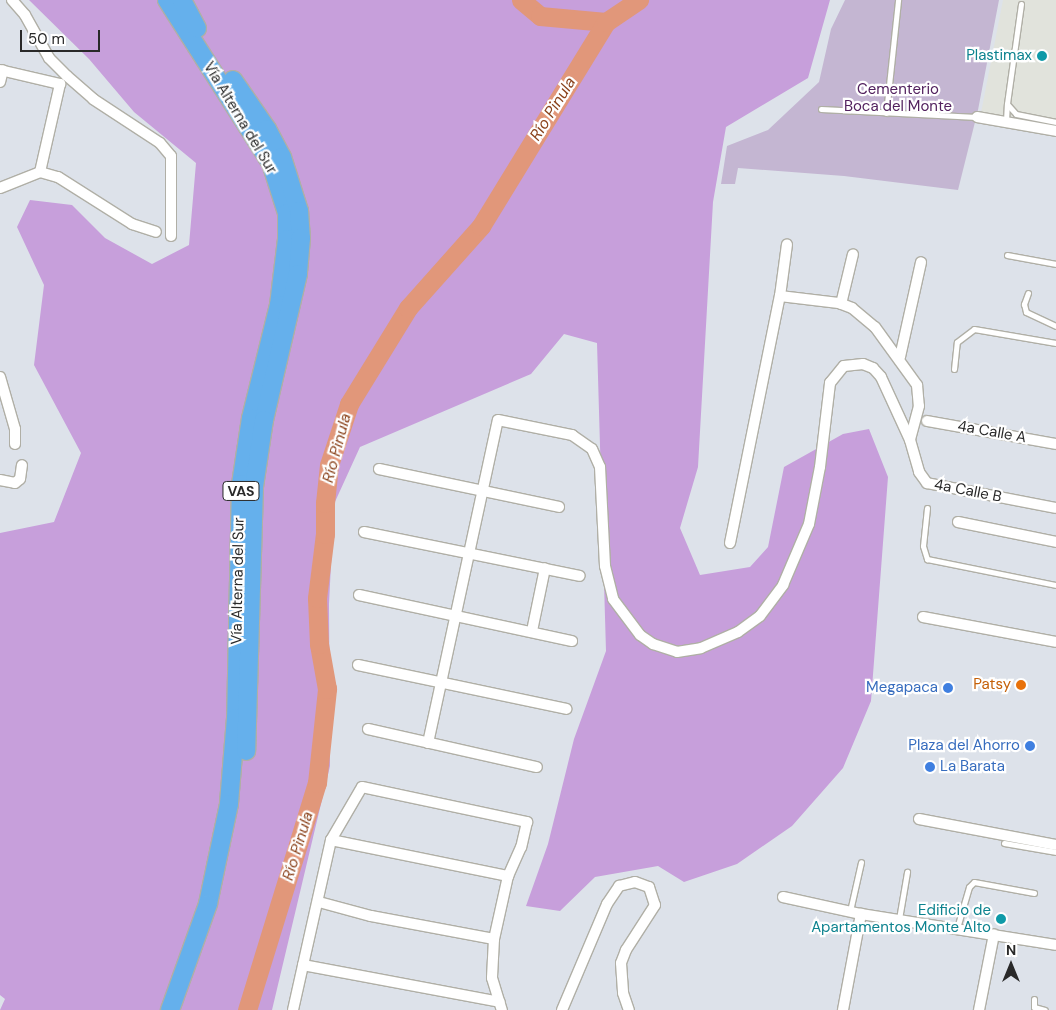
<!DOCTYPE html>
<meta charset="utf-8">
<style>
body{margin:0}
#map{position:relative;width:1056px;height:1010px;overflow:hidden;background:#dde2ea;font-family:"DM Sans",sans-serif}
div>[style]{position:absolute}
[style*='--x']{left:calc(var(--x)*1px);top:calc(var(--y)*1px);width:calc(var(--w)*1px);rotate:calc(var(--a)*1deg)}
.industrial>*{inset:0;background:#e1e3dc}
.green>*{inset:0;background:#c79fdb}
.cemetery>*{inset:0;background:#c4b6d2}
.river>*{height:19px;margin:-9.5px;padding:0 9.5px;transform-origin:9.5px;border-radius:9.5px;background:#e1977a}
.roads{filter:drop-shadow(1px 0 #b0afa6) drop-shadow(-1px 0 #b0afa6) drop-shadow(0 1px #b0afa6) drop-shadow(0 -1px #b0afa6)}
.lane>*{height:5px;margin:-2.5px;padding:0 2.5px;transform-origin:2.5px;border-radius:2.5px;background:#fff}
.street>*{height:10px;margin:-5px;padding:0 5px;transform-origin:5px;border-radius:5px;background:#fff}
.highway>*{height:18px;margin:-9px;padding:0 9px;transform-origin:9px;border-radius:9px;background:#65b0ec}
.dots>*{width:14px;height:14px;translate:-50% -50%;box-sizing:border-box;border:2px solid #fff;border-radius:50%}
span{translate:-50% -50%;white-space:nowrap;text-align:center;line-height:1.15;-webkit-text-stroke:4.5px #fff;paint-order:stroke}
.shield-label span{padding:1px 4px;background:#fff;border:1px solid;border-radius:4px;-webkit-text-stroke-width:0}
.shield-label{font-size:14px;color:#292929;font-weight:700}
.culture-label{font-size:15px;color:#0d838f}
.right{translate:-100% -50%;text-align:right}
.park-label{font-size:15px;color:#52215e}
.street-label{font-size:15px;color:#292929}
.food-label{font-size:15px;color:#c56008}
.shop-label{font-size:15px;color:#366cbe}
.left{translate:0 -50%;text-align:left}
.water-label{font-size:16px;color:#8b431c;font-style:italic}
.north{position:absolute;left:986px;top:940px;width:50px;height:50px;-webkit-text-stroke:4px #fff;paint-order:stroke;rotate:0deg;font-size:14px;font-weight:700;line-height:20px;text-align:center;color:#292929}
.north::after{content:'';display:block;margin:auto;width:18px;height:22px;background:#292929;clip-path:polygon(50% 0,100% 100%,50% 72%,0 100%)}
.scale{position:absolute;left:20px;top:30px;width:80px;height:22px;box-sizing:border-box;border:2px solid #292929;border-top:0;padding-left:6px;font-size:15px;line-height:18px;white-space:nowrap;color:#292929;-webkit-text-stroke:4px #fff;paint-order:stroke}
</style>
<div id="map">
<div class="industrial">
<div style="clip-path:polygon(1003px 0,1056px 0,1056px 125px,981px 113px)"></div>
</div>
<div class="green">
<div style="clip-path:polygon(29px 0,830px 0,808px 78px,726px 127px,713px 202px,698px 467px,680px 528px,700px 575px,750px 567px,768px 547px,784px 467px,843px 434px,869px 429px,888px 477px,871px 701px,843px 768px,792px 826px,737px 864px,684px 882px,658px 866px,595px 877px,560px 911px,526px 906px,548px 844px,574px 739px,606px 651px,597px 343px,564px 334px,531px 374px,360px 447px,334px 504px,329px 604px,330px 766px,272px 1010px,0 1010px,5px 999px,0 995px,0 533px,54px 522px,81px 453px,34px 365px,44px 285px,17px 227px,30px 200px,72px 205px,105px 238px,152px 264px,189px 245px,196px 163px,134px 112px,89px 59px)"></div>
</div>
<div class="cemetery">
<div style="clip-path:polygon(845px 0,999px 0,978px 110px,958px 190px,844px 176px,738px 168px,735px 184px,721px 184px,727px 146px,768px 130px,819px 82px,831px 29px)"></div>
</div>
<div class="river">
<div style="--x:521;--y:0;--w:25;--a:40"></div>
<div style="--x:540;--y:16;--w:66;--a:5.2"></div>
<div style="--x:247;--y:1010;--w:238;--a:-72.9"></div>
<div style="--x:317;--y:783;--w:95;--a:-83.9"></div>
<div style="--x:327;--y:689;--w:46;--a:-100.1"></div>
<div style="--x:319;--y:644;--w:46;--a:-92.5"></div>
<div style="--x:317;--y:598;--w:64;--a:-82.9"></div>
<div style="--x:325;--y:534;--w:31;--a:-90"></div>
<div style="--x:325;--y:503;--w:38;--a:-84"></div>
<div style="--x:329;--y:465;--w:64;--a:-71.8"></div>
<div style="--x:349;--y:404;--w:113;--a:-58.4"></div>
<div style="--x:408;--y:308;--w:110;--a:-48.3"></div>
<div style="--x:481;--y:226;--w:239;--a:-58.5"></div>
<div style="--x:606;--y:22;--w:40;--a:-34"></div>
</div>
<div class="roads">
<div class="lane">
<div style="--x:1021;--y:4;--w:101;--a:98"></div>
<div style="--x:1007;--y:104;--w:13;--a:48"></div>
<div style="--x:1016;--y:114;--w:41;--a:11.3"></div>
<div style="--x:821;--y:109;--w:156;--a:2.9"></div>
<div style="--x:886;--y:113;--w:114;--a:-83.9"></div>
<div style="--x:1006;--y:121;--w:17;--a:-87"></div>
<div style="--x:1007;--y:255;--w:50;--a:10.4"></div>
<div style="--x:1028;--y:293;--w:12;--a:110"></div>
<div style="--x:1024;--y:304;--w:8;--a:76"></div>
<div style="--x:1026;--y:312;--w:33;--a:25"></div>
<div style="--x:954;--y:369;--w:27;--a:-84"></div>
<div style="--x:957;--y:342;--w:21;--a:-37"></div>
<div style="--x:974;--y:329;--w:83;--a:9.7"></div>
<div style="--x:927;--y:508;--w:38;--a:96"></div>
<div style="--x:923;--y:546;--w:14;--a:73"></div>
<div style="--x:927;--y:559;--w:132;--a:11.4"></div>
<div style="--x:1004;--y:843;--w:53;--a:9.8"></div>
<div style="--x:850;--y:911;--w:50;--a:-77.3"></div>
<div style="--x:899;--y:919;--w:48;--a:-80.3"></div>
<div style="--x:957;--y:928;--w:43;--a:-73.7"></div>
<div style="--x:969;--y:887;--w:7;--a:-45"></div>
<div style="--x:974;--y:882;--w:61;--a:10.4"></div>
<div style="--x:1034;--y:999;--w:8;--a:90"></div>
<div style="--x:1034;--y:1007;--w:11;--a:15"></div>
</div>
<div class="street">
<div style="--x:12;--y:0;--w:20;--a:49"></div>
<div style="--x:25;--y:15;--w:49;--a:60.8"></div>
<div style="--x:49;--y:58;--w:25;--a:45"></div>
<div style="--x:67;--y:76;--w:35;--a:41"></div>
<div style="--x:93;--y:99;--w:80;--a:33.3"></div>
<div style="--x:160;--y:143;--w:17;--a:50"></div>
<div style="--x:171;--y:156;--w:80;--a:90"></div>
<div style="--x:0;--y:70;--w:62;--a:13.1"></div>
<div style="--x:60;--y:84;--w:90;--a:102.8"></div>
<div style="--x:40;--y:172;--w:19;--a:16"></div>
<div style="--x:58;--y:177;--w:88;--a:32.4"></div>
<div style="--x:132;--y:224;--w:25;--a:18"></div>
<div style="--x:0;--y:82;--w:12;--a:-76"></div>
<div style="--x:977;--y:117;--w:80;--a:10"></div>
<div style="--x:0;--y:188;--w:43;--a:-21.8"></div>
<div style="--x:780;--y:296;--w:59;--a:6.8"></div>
<div style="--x:839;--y:303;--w:14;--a:21"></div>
<div style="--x:852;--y:308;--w:30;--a:40"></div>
<div style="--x:875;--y:327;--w:72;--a:54.1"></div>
<div style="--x:917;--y:385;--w:21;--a:85"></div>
<div style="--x:919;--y:406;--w:35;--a:105"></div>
<div style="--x:841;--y:304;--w:51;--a:-76.5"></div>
<div style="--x:900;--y:357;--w:97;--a:-77.5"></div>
<div style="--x:0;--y:377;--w:54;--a:73.9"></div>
<div style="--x:15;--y:429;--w:15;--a:90"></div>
<div style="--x:927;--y:421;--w:131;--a:10.1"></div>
<div style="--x:379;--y:469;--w:184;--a:11.9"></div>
<div style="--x:0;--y:480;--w:15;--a:11"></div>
<div style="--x:15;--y:483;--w:6;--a:-39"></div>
<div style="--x:20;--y:479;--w:14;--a:-82"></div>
<div style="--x:958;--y:522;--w:100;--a:11.5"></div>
<div style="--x:364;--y:532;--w:220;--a:11.5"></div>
<div style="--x:730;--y:543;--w:252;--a:-78.6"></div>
<div style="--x:780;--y:296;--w:52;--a:-82.3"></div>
<div style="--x:359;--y:595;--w:218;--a:12.2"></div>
<div style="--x:923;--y:617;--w:135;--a:10.6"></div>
<div style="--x:532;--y:631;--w:64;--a:-78.3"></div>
<div style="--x:358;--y:665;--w:213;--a:11.9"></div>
<div style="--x:368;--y:729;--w:173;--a:12.7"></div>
<div style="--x:428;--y:743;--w:330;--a:-77.8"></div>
<div style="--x:498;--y:420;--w:76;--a:11.5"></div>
<div style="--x:572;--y:435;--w:24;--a:35"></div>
<div style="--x:592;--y:449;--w:20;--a:66"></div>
<div style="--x:600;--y:467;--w:99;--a:87.1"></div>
<div style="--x:605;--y:566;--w:34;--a:76"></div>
<div style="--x:613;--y:599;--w:45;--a:53.1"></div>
<div style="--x:640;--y:635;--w:16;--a:35"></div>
<div style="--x:653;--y:644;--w:25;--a:18"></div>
<div style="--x:677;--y:652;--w:24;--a:-9"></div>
<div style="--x:701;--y:648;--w:40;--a:-23.4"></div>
<div style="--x:738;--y:632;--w:27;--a:-36"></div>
<div style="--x:760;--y:616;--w:39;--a:-53"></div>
<div style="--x:783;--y:585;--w:66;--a:-66.9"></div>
<div style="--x:809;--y:524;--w:58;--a:-79.1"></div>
<div style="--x:820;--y:467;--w:85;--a:-83.2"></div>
<div style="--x:830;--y:383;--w:22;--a:-51"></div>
<div style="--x:844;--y:366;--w:19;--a:-6"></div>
<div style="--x:863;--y:364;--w:11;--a:22"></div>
<div style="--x:873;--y:368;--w:12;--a:48"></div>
<div style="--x:881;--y:377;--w:69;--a:65.3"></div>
<div style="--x:910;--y:440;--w:33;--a:74"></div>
<div style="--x:919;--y:472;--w:14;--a:54"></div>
<div style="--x:927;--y:483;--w:131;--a:11"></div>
<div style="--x:919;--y:819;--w:139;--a:10.7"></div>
<div style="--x:331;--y:840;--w:181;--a:11.5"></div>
<div style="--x:783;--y:897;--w:80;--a:12.3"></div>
<div style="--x:861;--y:914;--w:197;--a:9"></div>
<div style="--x:319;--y:902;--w:54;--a:15.1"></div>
<div style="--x:371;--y:916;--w:125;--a:10.6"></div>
<div style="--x:303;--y:965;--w:200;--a:10.6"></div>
<div style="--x:293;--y:1010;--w:174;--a:-77.4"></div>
<div style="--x:331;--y:840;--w:61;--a:-59.7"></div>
<div style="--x:362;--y:787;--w:169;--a:12"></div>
<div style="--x:527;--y:822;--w:26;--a:103"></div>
<div style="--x:521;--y:847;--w:32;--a:114"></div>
<div style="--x:508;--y:876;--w:65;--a:102.5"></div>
<div style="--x:494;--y:939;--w:39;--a:93"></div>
<div style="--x:492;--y:978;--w:34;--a:73"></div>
<div style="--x:562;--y:1010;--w:115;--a:-67"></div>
<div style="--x:607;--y:904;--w:22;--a:-56"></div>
<div style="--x:619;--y:886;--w:16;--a:-14"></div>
<div style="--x:635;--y:882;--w:15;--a:20"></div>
<div style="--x:649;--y:887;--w:19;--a:72"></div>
<div style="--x:655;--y:905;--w:54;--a:122.8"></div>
<div style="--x:626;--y:950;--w:14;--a:111"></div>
<div style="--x:621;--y:963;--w:30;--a:86"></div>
<div style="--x:623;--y:993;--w:18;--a:71"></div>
<div style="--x:843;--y:1010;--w:98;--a:-79.4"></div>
<div style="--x:979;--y:1010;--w:77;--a:-78.8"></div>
</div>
<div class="highway">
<div style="--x:167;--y:0;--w:193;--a:57.5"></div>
<div style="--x:271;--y:163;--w:52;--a:72.3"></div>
<div style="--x:287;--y:213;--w:26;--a:90"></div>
<div style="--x:287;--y:239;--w:66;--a:96.9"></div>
<div style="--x:279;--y:305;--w:116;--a:103.9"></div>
<div style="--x:251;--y:418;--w:67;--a:98.6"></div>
<div style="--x:241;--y:484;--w:234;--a:91.2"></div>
<div style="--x:236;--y:718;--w:86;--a:94.7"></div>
<div style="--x:229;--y:804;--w:102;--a:101.9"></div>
<div style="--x:208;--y:904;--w:113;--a:109.7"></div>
<div style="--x:182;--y:0;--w:32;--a:62"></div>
<div style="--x:233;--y:80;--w:60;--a:55.2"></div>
<div style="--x:267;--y:129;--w:32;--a:62"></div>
<div style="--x:282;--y:157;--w:57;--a:72.5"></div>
<div style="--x:299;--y:211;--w:27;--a:86"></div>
<div style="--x:301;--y:238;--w:36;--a:95"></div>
<div style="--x:298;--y:274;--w:150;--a:103.1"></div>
<div style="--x:264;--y:420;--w:68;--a:98.5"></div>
<div style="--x:254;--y:487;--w:264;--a:91.7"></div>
</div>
</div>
<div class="dots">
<div style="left:1042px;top:56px;background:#0f9aa8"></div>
<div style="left:1021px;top:685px;background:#e8710a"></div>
<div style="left:948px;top:688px;background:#3f7fe0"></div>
<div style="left:1030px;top:746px;background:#3f7fe0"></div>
<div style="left:930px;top:767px;background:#3f7fe0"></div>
<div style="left:1001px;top:919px;background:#0f9aa8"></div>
</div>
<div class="shield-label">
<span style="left:241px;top:491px">VAS</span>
</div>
<div class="culture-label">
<span class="right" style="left:1032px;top:56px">Plastimax</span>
<span class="right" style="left:991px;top:919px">Edificio de<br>Apartamentos Monte Alto</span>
</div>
<div class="park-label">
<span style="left:898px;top:98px">Cementerio<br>Boca del Monte</span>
</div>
<div class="street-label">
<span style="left:240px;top:118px;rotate:59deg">Vía Alterna del Sur</span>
<span style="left:992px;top:432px;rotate:10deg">4a Calle A</span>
<span style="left:968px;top:491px;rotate:11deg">4a Calle B</span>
<span style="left:238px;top:581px;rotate:-89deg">Vía Alterna del Sur</span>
</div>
<div class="food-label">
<span class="right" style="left:1011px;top:685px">Patsy</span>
</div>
<div class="shop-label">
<span class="right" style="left:938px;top:688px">Megapaca</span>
<span class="right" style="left:1020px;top:746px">Plaza del Ahorro</span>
<span class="left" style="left:940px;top:767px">La Barata</span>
</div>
<div class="water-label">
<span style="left:553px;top:109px;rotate:-58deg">Río Pinula</span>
<span style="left:337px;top:448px;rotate:-75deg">Río Pinula</span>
<span style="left:298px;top:846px;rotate:-73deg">Río Pinula</span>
</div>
<div class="north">N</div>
<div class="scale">50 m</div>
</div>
